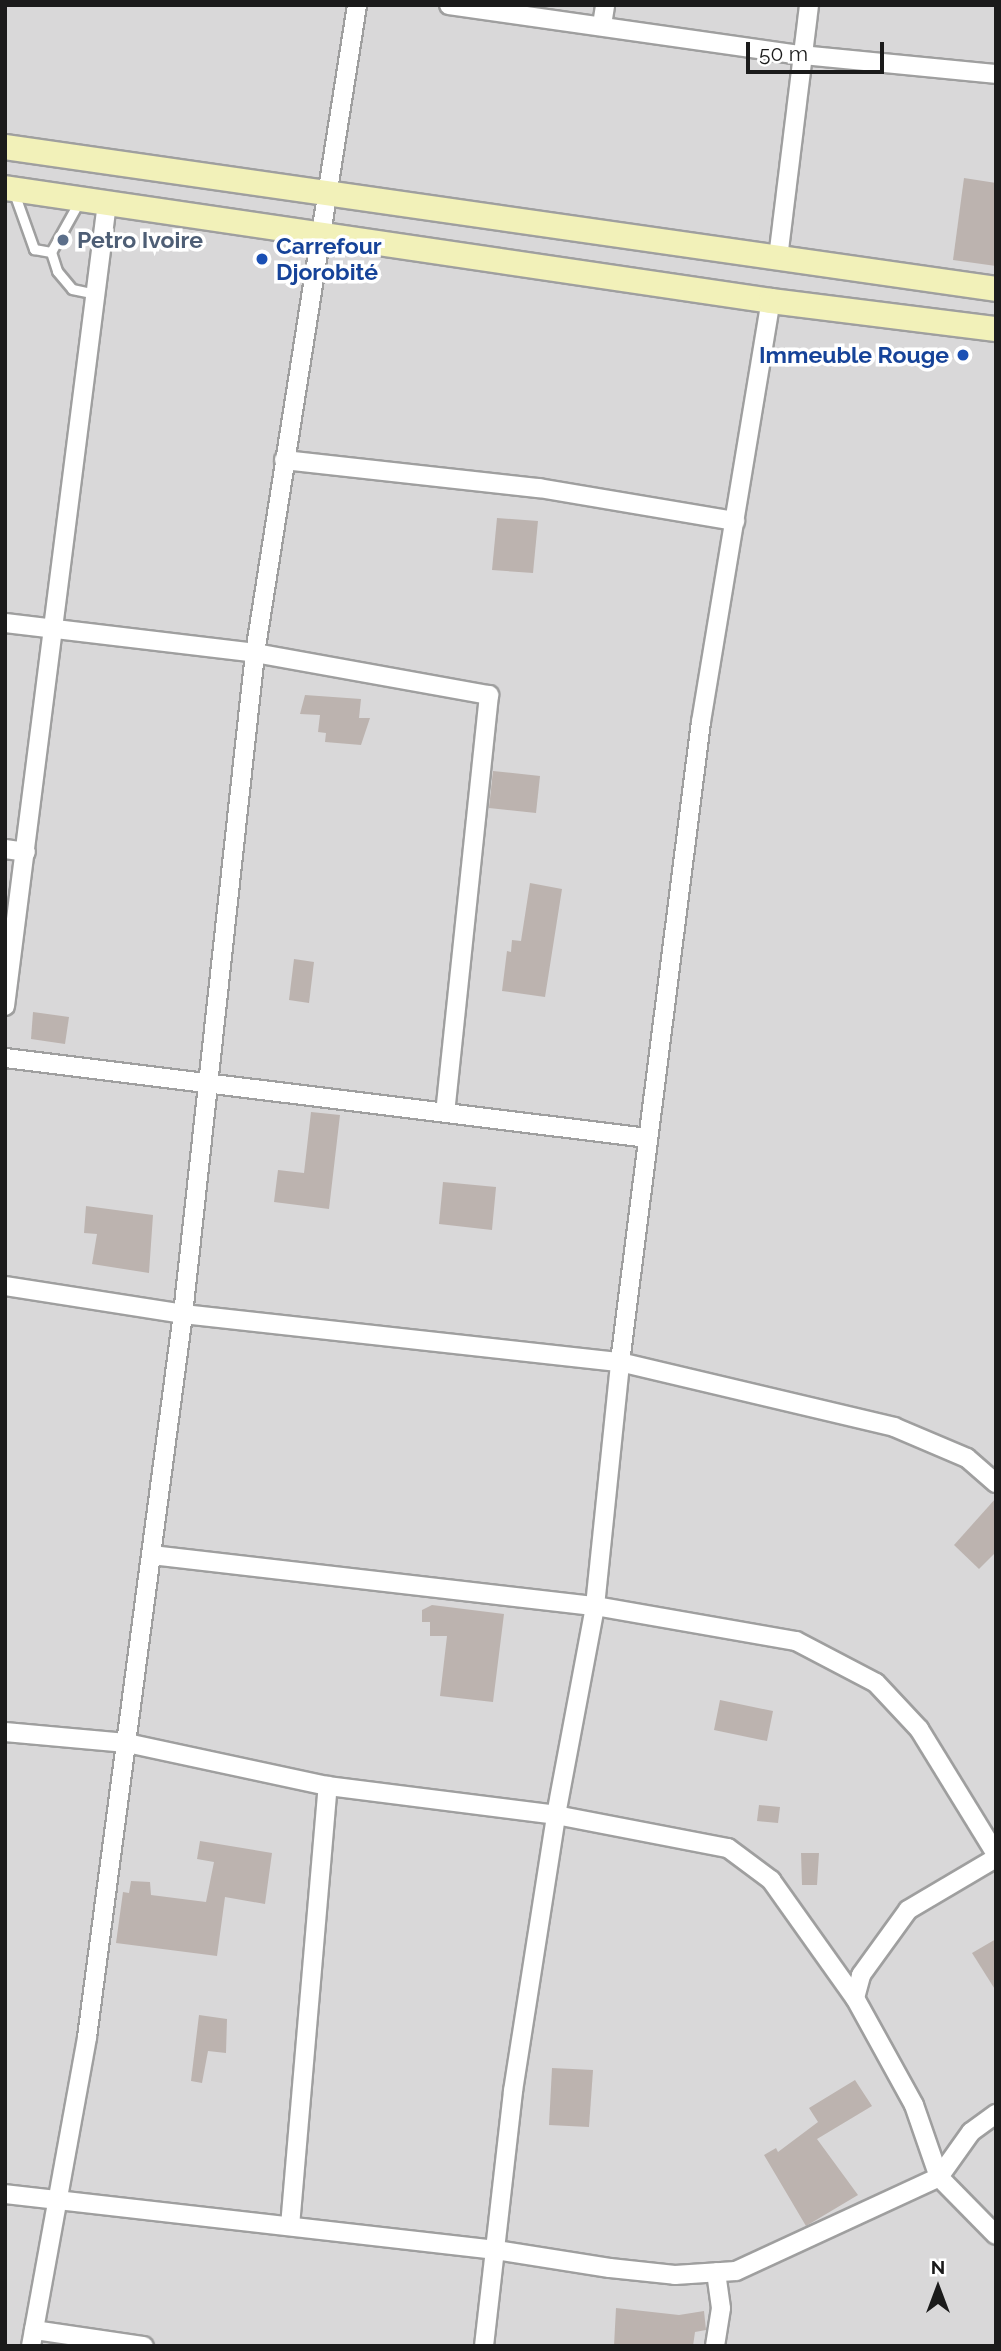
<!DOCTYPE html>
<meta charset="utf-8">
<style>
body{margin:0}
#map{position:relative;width:1001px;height:2351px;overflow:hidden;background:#ece8e2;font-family:Raleway,sans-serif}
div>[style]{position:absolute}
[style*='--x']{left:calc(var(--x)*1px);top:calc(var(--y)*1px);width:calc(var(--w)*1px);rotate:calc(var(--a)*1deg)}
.residential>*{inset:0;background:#d9d8d9}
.building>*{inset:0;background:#bcb3af}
.roads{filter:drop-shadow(2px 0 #9f9f9f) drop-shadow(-2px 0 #9f9f9f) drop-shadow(0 2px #9f9f9f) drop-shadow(0 -2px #9f9f9f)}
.service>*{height:9px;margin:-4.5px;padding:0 4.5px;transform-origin:4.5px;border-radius:4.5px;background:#fff}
.minor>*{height:18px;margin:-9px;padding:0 9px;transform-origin:9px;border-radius:9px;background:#fff}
.secondary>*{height:24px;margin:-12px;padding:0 12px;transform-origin:12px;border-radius:12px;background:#f2f1b9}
.dots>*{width:19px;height:19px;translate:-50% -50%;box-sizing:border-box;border:4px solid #fff;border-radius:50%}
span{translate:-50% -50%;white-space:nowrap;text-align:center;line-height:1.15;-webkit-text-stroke:7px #fff;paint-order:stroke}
.service-label{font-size:23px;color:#4e5e75;font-weight:700}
.left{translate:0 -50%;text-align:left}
.transit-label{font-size:23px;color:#164399;font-weight:700}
.right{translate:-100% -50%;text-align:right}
.frame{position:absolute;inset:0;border:7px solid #1b1b1b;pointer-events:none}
.north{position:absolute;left:903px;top:2253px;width:70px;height:70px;-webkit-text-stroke:5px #fff;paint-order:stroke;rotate:0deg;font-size:19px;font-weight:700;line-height:28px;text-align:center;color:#1b1b1b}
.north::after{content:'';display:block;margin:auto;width:24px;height:32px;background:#1b1b1b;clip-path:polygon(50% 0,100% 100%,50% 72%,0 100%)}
.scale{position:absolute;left:746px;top:42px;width:138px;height:32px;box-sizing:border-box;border:4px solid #1b1b1b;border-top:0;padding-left:9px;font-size:21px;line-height:24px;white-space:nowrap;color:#1b1b1b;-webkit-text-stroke:5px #fff;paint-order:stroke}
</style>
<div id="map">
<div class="residential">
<div style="clip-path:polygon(5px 5px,996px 5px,996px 2346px,5px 2346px)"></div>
</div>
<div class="building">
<div style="clip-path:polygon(964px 178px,996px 183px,996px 266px,953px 260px)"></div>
<div style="clip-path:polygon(497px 518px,538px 521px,533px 573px,492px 570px)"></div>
<div style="clip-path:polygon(305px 695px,361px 699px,359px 718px,370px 718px,361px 745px,325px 742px,326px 733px,318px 732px,320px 715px,300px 714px)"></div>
<div style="clip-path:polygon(493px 771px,540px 776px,536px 813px,489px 808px)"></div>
<div style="clip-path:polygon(530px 883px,562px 889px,545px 997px,502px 991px,507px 951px,511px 952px,512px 940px,521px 941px)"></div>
<div style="clip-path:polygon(294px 959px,314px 962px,309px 1003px,289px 1000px)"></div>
<div style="clip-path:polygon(33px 1012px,69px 1017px,65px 1044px,31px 1039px)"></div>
<div style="clip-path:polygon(311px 1112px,340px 1115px,329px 1209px,274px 1202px,278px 1170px,304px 1173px)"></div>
<div style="clip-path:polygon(443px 1182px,496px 1187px,492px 1230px,439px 1224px)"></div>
<div style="clip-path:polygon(86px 1206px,153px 1215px,149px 1273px,92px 1264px,97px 1234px,84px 1233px)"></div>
<div style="clip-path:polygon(996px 1498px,996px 1552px,979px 1569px,954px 1545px)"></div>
<div style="clip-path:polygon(432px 1605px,504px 1614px,493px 1702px,440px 1696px,447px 1636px,430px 1636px,430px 1622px,422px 1622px,422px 1610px)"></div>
<div style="clip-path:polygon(720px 1700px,773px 1711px,767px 1741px,714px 1730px)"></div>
<div style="clip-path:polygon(759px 1805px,780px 1807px,778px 1823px,757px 1821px)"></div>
<div style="clip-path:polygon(200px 1841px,272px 1853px,265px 1904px,225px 1897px,217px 1956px,116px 1943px,123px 1892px,129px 1893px,131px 1881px,150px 1882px,151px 1895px,206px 1902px,214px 1862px,197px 1859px)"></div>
<div style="clip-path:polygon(801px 1853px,819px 1853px,817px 1885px,802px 1885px)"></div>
<div style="clip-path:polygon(996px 1939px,996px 1991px,972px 1953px)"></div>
<div style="clip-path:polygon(199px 2015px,227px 2019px,226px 2053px,208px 2051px,202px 2083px,191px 2081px)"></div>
<div style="clip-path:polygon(552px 2068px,593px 2070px,589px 2127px,549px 2125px)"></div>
<div style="clip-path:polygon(855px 2080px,872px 2106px,817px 2139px,858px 2195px,806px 2226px,764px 2155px,776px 2148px,778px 2152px,818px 2122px,809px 2108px)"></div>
<div style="clip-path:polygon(616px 2308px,679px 2315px,704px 2311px,706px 2330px,695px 2332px,693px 2346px,614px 2346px)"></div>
</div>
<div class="roads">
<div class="service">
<div style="--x:13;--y:190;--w:63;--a:70.4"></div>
<div style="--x:34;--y:249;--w:17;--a:10"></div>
<div style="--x:51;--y:252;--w:60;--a:-60.9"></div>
<div style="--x:51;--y:252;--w:20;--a:72"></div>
<div style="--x:57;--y:271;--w:23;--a:50"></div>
<div style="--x:72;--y:289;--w:25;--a:12"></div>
</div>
<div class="minor">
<div style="--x:449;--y:5;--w:357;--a:8.1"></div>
<div style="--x:802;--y:55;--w:195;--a:5.6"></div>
<div style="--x:602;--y:25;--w:20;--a:-81"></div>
<div style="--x:778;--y:258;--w:255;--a:-83"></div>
<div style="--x:284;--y:460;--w:257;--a:6.3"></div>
<div style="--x:539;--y:488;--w:199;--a:9.6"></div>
<div style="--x:5;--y:623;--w:252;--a:6.8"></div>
<div style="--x:255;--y:653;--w:238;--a:10.2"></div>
<div style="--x:489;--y:695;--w:418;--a:96"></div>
<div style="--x:5;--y:849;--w:21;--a:8"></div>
<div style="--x:5;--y:1006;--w:809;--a:-82.76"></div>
<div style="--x:5;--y:1058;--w:647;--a:7.1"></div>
<div style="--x:5;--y:1286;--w:180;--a:8.9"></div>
<div style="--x:183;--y:1314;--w:440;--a:6.3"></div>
<div style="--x:620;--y:1362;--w:282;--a:13.3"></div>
<div style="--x:894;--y:1427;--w:79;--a:23"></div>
<div style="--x:967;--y:1458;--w:38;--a:41"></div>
<div style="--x:152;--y:1555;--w:446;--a:6.6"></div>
<div style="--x:595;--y:1606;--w:204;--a:9.9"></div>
<div style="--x:796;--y:1641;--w:90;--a:27.7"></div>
<div style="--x:876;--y:1683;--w:63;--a:46.9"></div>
<div style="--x:919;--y:1729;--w:147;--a:58.4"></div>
<div style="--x:5;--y:1732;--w:122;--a:5.2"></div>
<div style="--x:127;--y:1743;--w:206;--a:12.1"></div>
<div style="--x:328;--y:1786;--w:230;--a:7.2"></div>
<div style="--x:556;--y:1815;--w:175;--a:10.9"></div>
<div style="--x:728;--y:1848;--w:54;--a:36.7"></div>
<div style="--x:771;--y:1880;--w:145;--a:54.6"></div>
<div style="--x:855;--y:1998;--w:122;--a:61.1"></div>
<div style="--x:914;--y:2105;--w:76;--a:70.9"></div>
<div style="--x:939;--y:2177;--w:81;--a:45.5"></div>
<div style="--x:855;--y:1998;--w:24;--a:-75"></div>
<div style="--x:861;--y:1975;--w:80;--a:-54.1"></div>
<div style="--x:908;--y:1910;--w:102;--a:-30.6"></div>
<div style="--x:5;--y:2194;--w:494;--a:6.5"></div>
<div style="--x:496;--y:2250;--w:115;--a:9"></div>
<div style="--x:610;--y:2268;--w:65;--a:6.1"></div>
<div style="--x:675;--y:2275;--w:61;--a:-3.8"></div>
<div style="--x:736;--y:2271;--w:224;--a:-24.8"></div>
<div style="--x:939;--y:2177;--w:55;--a:-54.6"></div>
<div style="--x:971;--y:2132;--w:31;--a:-36"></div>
<div style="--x:290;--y:2226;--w:442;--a:-85.1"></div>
<div style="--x:34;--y:2330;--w:111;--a:8.3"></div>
<div style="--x:31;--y:2346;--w:314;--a:-79.7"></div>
<div style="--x:87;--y:2037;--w:729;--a:-82.44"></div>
<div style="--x:183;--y:1314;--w:665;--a:-83.78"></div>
<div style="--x:255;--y:653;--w:656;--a:-81.05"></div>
<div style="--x:484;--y:2346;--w:257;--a:-83.5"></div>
<div style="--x:513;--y:2091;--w:279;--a:-81.1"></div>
<div style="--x:556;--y:1815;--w:213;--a:-79.4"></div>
<div style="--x:595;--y:1606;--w:245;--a:-84.1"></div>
<div style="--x:620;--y:1362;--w:645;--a:-82.79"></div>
<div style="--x:701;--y:722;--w:427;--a:-80.6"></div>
<div style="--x:715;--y:2346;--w:38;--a:-81"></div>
<div style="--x:721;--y:2308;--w:36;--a:-98"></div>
</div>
<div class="secondary">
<div style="--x:5;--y:147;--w:1001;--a:8.15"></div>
<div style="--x:5;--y:188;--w:774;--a:8.39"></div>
<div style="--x:771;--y:301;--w:227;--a:7.1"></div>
</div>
</div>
<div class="dots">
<div style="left:63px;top:240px;background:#5c6f8a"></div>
<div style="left:262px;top:259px;background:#1a4fb4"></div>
<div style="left:963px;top:355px;background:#1a4fb4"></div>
</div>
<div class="service-label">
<span class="left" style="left:77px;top:240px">Petro Ivoire</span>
</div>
<div class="transit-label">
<span class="left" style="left:276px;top:259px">Carrefour<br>Djorobité</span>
<span class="right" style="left:949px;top:355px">Immeuble Rouge</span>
</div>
<div class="frame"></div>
<div class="north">N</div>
<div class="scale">50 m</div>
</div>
